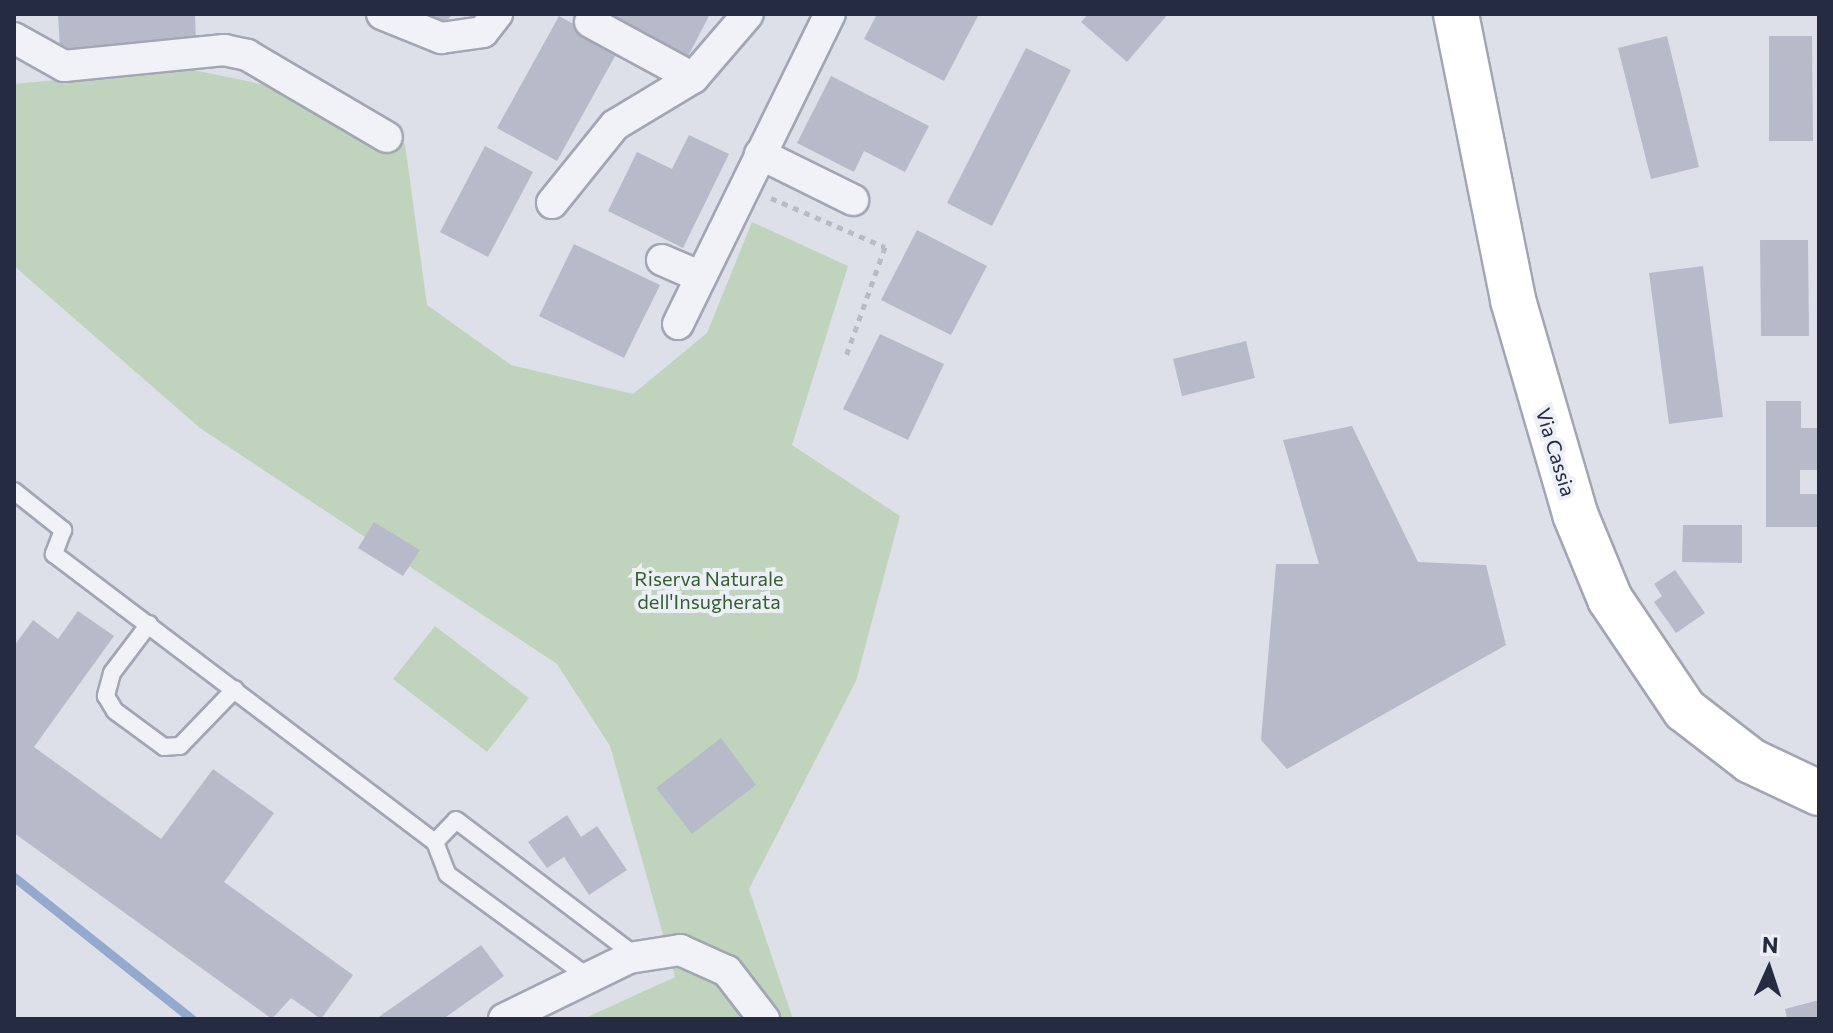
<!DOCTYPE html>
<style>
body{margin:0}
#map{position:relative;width:1833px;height:1033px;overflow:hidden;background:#dde0e9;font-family:Commissioner,sans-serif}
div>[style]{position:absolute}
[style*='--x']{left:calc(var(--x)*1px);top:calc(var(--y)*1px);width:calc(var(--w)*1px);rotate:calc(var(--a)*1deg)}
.green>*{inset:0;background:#c0d4bd}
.stream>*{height:9px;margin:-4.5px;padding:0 4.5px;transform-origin:4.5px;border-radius:4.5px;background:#93a9cd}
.building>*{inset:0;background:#b7bbc9}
.path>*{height:5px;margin-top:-2.5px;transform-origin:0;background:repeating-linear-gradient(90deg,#b7bbc4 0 6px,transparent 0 12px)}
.roads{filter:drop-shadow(2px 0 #a2a6b3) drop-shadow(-2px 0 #a2a6b3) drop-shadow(0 2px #a2a6b3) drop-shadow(0 -2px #a2a6b3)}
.service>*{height:16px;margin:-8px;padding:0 8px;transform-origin:8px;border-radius:8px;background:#f0f2f7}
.minor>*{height:30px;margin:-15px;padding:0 15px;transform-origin:15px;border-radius:15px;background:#f0f2f7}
.primary>*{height:44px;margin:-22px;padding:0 22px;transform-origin:22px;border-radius:22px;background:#fff}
span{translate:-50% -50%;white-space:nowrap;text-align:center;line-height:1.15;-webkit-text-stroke:8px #eceff6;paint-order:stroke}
.street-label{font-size:20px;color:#252c41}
.park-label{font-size:20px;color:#345e30}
.frame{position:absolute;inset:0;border:16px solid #252c41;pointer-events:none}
.north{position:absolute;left:1729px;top:929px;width:80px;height:80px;-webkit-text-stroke:6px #eceff6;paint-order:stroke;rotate:3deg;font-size:22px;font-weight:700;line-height:32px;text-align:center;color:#252c41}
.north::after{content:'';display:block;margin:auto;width:28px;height:36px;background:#252c41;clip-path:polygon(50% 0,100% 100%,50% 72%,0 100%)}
</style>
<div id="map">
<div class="green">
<div style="clip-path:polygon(183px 68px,355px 103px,405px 144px,427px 305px,511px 365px,633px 394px,707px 333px,752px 222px,848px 266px,792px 445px,900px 516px,856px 681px,749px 889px,793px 1019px,583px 1019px,675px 977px,610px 746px,557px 664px,200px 428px,14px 266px,14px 84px)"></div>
<div style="clip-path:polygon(435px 626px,529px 698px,487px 752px,393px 679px)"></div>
</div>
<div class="stream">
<div style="--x:14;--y:877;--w:228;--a:38.6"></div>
</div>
<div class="building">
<div style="clip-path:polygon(58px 14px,195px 14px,196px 43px,60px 50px)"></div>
<div style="clip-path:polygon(419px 14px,453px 14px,437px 31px)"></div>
<div style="clip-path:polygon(590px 14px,710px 14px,684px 64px)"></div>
<div style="clip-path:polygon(877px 14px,979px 14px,944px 81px,864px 39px)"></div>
<div style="clip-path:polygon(1088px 14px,1168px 14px,1127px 62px,1081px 22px)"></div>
<div style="clip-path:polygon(559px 16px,619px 49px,557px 161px,497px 128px)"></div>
<div style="clip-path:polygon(1667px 36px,1699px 167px,1651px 179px,1618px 48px)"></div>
<div style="clip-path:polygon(1769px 36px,1812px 36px,1813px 141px,1769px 141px)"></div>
<div style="clip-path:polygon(1026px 48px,1071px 70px,992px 226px,947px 203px)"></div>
<div style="clip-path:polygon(831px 76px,929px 126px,905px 172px,864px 151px,854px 172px,797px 143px)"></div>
<div style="clip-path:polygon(689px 135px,729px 154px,683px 248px,608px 211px,637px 152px,672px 169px)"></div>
<div style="clip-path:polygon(485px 146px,533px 172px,488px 257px,440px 232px)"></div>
<div style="clip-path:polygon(917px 230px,987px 266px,951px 335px,881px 300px)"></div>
<div style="clip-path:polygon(1760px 240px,1808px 240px,1809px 336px,1761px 336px)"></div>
<div style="clip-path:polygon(574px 244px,660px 285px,624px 358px,539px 316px)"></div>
<div style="clip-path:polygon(1703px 266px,1723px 417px,1669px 424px,1649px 273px)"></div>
<div style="clip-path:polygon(880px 334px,944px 364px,908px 440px,843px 409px)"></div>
<div style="clip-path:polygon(1246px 341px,1255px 378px,1182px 396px,1173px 359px)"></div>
<div style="clip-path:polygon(1766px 401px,1801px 401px,1801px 428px,1819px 428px,1819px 470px,1800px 470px,1800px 494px,1819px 494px,1819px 527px,1766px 527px)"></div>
<div style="clip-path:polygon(1352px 426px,1418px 562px,1486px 565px,1506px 645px,1287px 769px,1261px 740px,1276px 564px,1319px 564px,1283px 440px)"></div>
<div style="clip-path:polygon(374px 522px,420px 550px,403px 576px,358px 548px)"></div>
<div style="clip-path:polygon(1683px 525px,1742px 525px,1742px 563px,1682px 562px)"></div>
<div style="clip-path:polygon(1675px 570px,1705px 613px,1676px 633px,1654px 602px,1662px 596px,1654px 584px)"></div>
<div style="clip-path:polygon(78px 611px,114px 636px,34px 747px,161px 839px,213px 769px,274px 813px,224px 882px,353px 975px,321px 1019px,291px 998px,272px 1019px,14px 833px,14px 646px,33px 620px,58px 639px)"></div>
<div style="clip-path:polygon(721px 738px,756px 785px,692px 834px,656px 788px)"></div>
<div style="clip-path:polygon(567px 815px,581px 837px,597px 826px,627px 870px,589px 895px,564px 857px,547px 868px,528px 842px)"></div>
<div style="clip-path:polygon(481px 945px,504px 976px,443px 1019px,376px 1019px)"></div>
<div style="clip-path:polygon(1819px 1000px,1819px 1019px,1787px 1019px,1785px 1009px)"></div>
</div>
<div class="path">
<div style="--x:771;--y:198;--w:124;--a:23.3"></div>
<div style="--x:885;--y:247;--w:119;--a:109.7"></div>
</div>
<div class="roads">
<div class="service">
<div style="--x:14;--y:491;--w:63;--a:38.5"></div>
<div style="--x:63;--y:530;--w:26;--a:111"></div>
<div style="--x:54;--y:554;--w:478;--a:37.1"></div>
<div style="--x:435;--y:842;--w:30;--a:-46"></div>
<div style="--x:456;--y:820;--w:226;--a:37.1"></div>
<div style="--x:149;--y:624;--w:61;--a:127.1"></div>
<div style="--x:112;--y:673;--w:24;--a:105"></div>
<div style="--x:106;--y:696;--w:17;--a:59"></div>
<div style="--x:115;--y:711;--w:61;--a:36.3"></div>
<div style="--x:164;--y:747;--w:16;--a:-4"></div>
<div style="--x:180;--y:746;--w:79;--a:-46"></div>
<div style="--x:435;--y:842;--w:34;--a:69"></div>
<div style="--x:447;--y:874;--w:173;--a:36.1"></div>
</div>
<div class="minor">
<div style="--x:382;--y:14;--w:64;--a:22.1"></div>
<div style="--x:441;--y:38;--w:42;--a:-8.1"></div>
<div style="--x:483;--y:32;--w:23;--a:-52"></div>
<div style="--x:590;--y:22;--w:117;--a:28.5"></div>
<div style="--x:14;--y:38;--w:57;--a:29.2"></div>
<div style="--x:64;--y:66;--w:161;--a:-5.7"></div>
<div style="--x:224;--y:50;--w:24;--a:12"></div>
<div style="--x:247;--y:55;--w:162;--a:30.4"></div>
<div style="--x:760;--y:154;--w:104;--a:26.3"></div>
<div style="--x:552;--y:203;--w:100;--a:-51.1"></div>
<div style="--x:615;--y:125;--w:91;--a:-31.1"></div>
<div style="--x:693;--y:78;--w:84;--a:-49.3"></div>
<div style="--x:662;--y:260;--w:40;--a:23.4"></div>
<div style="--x:678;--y:324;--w:345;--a:-63.9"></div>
<div style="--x:504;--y:1019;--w:139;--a:-26"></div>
<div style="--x:629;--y:958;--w:52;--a:-8.9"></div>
<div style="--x:680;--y:950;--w:51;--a:24.1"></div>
<div style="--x:727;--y:971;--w:61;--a:52.4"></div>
</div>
<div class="primary">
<div style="--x:1456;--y:14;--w:292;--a:78.7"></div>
<div style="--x:1513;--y:300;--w:223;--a:73.8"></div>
<div style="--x:1575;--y:514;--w:92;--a:67.6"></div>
<div style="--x:1610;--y:599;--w:134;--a:56"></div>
<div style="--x:1685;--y:710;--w:83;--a:37.7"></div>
<div style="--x:1751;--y:761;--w:75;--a:25.2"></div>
</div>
</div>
<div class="street-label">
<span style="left:1556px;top:452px;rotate:73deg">Via Cassia</span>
</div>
<div class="park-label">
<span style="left:709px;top:590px">Riserva Naturale<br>dell'Insugherata</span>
</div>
<div class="frame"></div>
<div class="north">N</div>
</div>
